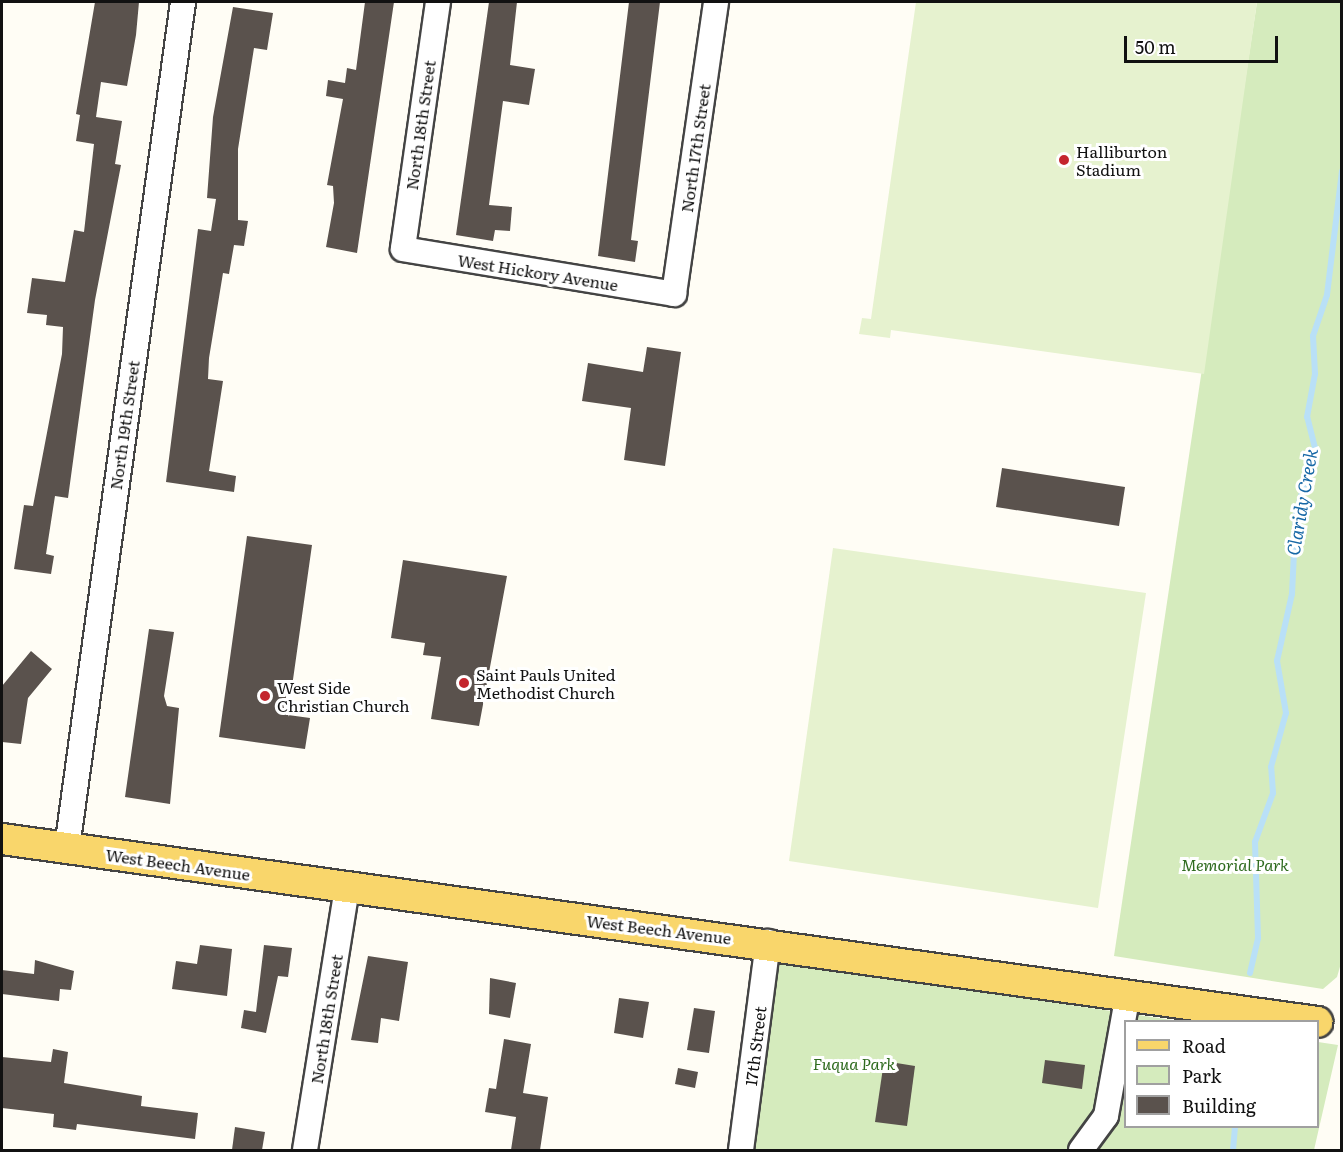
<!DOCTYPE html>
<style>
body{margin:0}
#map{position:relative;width:1343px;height:1152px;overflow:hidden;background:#fffdf5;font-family:Literata,serif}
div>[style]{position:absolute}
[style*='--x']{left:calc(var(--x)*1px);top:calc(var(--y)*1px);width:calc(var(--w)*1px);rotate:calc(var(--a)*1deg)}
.green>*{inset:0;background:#d5ebbd}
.pitch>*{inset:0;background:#e6f2cf}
.stream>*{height:6px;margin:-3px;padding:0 3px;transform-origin:3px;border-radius:3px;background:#b9e0f7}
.building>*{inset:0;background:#5a524d}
.roads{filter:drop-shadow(2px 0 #444) drop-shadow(-2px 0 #444) drop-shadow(0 2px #444) drop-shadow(0 -2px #444)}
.minor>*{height:24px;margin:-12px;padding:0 12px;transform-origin:12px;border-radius:12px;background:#fff}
.major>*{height:30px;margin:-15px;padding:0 15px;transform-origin:15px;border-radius:15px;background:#f9d66b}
.dots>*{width:16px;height:16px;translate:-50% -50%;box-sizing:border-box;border:3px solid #fff;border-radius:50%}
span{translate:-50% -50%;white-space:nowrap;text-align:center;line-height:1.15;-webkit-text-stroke:6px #fff;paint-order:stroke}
.street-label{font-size:16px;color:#111}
.poi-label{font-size:16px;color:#111}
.left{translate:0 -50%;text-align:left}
.park-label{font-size:16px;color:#2f6b1f;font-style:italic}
.water-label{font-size:18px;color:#1768a6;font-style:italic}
.frame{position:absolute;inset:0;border:3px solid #111;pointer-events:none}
.legend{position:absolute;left:1124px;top:1020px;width:195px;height:108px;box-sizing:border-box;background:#fff;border:2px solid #a0a0a0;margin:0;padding:8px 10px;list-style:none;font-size:18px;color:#111}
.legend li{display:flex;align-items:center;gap:12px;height:30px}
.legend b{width:30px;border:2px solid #a0a0a0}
.scale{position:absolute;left:1124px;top:36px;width:154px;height:27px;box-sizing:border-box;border:3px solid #111;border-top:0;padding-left:8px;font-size:18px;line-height:21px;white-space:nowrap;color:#111;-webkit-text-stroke:4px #fff;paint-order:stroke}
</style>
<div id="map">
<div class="green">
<div style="clip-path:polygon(1257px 2px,1341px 2px,1342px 960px,1337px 977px,1323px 989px,1114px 956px)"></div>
<div style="clip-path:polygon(777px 962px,1179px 1021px,1126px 1022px,1126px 1126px,1318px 1126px,1318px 1042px,1338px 1045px,1314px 1150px,753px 1150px)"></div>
</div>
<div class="pitch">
<div style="clip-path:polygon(916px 2px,1257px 2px,1204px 374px,891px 330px,890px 338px,859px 334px,862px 318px,871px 319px)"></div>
<div style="clip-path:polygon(833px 548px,1146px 593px,1098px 908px,789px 861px)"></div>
</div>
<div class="stream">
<div style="--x:1250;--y:973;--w:36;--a:-77"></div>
<div style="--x:1258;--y:938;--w:96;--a:-91.8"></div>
<div style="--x:1255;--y:842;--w:52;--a:-69.8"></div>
<div style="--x:1273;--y:793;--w:26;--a:-94"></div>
<div style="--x:1271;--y:767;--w:56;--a:-74.5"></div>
<div style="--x:1286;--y:713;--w:53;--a:-99.8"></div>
<div style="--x:1277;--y:661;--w:69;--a:-77.4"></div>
<div style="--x:1292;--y:594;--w:81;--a:-87.2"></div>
<div style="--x:1296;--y:513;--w:68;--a:-73.7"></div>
<div style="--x:1315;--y:448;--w:32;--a:-104"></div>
<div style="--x:1307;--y:417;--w:44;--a:-79.5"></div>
<div style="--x:1315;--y:374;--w:38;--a:-93"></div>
<div style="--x:1313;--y:336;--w:43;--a:-71.1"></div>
<div style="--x:1327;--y:295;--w:125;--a:-83.1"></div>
<div style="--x:1233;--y:1150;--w:24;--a:-85"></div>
</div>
<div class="building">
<div style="clip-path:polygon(95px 2px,139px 2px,136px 35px,127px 86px,101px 82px,96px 117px,122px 121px,115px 164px,121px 165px,95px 300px,68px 498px,55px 496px,46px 554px,54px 556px,51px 574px,14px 569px,24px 505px,33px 506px,62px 354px,63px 327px,46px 325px,47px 315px,27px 313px,32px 278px,65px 282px,74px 230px,84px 232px,94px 144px,76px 141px,80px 115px,76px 114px)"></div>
<div style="clip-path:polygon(365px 2px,394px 2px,357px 253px,326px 247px,334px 203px,333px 186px,327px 185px,343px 99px,326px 96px,328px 80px,345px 83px,347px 68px,356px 70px)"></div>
<div style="clip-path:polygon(489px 2px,517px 2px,510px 65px,535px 69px,529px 105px,503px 101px,489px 205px,512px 207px,510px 231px,495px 230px,493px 241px,456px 235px)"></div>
<div style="clip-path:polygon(629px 2px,660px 2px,631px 240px,638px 241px,635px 262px,598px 256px)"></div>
<div style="clip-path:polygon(233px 7px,273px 13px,267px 50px,254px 48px,238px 149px,238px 220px,248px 221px,244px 246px,234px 245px,229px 274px,223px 273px,209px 358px,208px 379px,223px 381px,209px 471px,236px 476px,234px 492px,166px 482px,198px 229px,211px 231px,216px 199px,207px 198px,213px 117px)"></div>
<div style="clip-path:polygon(647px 347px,681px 352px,665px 466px,624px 460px,631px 408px,582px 401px,588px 363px,643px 372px)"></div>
<div style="clip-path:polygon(1002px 468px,1125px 487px,1119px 526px,996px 507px)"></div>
<div style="clip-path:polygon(247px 536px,312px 545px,288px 715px,310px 718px,305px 749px,219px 737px)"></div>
<div style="clip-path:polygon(403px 560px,507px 576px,479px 726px,431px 719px,441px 657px,423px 655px,425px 643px,391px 638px)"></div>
<div style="clip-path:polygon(149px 629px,174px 632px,164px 696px,167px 706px,179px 708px,170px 804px,125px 797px)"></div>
<div style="clip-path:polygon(31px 651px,52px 669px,28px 698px,21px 744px,2px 742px,2px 686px)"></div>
<div style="clip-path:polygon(200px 945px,232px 949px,227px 996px,172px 989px,176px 961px,197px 964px)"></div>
<div style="clip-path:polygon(264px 945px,292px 948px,288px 977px,278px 976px,266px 1033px,241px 1028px,244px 1010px,256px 1012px)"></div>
<div style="clip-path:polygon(368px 956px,408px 962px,399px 1021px,381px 1018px,378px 1043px,351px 1040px)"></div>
<div style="clip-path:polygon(35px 960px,74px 971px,71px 990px,60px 989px,59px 1001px,2px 994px,2px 970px,34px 974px)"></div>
<div style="clip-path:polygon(490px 978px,516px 983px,510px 1018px,489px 1014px)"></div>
<div style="clip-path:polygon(619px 998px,649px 1002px,643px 1038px,614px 1033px)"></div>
<div style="clip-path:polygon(694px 1008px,715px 1011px,709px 1053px,687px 1050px)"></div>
<div style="clip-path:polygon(504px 1039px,531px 1044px,523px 1093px,548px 1097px,540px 1150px,511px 1150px,516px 1117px,485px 1112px,489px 1088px,496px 1089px)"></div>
<div style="clip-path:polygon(53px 1049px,68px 1052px,64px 1083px,142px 1096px,141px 1106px,198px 1113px,195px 1139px,77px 1124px,76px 1130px,53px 1127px,54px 1114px,2px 1108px,2px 1057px,51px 1062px)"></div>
<div style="clip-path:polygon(1045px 1060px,1085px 1065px,1082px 1089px,1042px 1083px)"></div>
<div style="clip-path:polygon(884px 1061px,915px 1066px,907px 1126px,875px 1122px)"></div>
<div style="clip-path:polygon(678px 1068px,698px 1072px,695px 1088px,675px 1084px)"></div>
<div style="clip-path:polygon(235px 1127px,265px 1132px,262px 1150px,232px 1150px)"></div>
</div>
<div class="roads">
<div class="minor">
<div style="--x:438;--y:2;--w:249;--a:98.1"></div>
<div style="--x:403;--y:249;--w:275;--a:9.4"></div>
<div style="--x:674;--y:294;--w:295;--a:-81.8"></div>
<div style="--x:67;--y:848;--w:854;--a:-82.19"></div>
<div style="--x:305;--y:1150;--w:265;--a:-80.9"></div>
<div style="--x:741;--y:1150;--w:210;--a:-82.6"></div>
<div style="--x:1081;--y:1150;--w:42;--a:-53.7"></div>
<div style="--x:1106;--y:1116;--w:124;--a:-79.8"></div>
</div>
<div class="major">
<div style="--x:2;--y:839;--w:1328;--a:7.92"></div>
</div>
</div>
<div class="dots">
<div style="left:1064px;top:160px;background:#c4262e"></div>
<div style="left:464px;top:683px;background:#c4262e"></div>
<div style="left:265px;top:696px;background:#c4262e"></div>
</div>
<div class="street-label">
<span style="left:420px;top:125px;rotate:-82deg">North 18th Street</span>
<span style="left:695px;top:148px;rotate:-82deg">North 17th Street</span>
<span style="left:538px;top:272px;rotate:9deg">West Hickory Avenue</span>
<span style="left:124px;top:425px;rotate:-82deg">North 19th Street</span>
<span style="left:178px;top:864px;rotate:8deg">West Beech Avenue</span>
<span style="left:659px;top:929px;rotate:7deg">West Beech Avenue</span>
<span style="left:326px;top:1019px;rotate:-81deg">North 18th Street</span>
<span style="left:755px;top:1046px;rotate:-83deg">17th Street</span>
</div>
<div class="poi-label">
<span class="left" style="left:1076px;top:160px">Halliburton<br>Stadium</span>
<span class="left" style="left:476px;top:683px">Saint Pauls United<br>Methodist Church</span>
<span class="left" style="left:277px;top:696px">West Side<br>Christian Church</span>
</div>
<div class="park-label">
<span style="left:1235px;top:864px">Memorial Park</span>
<span style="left:854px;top:1063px">Fuqua Park</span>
</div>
<div class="water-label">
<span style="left:1302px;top:502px;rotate:-80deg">Claridy Creek</span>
</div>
<div class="frame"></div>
<ul class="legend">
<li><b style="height:8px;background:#f9d66b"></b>Road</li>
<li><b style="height:16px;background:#d5ebbd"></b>Park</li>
<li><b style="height:16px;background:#5a524d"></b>Building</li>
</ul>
<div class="scale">50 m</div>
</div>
